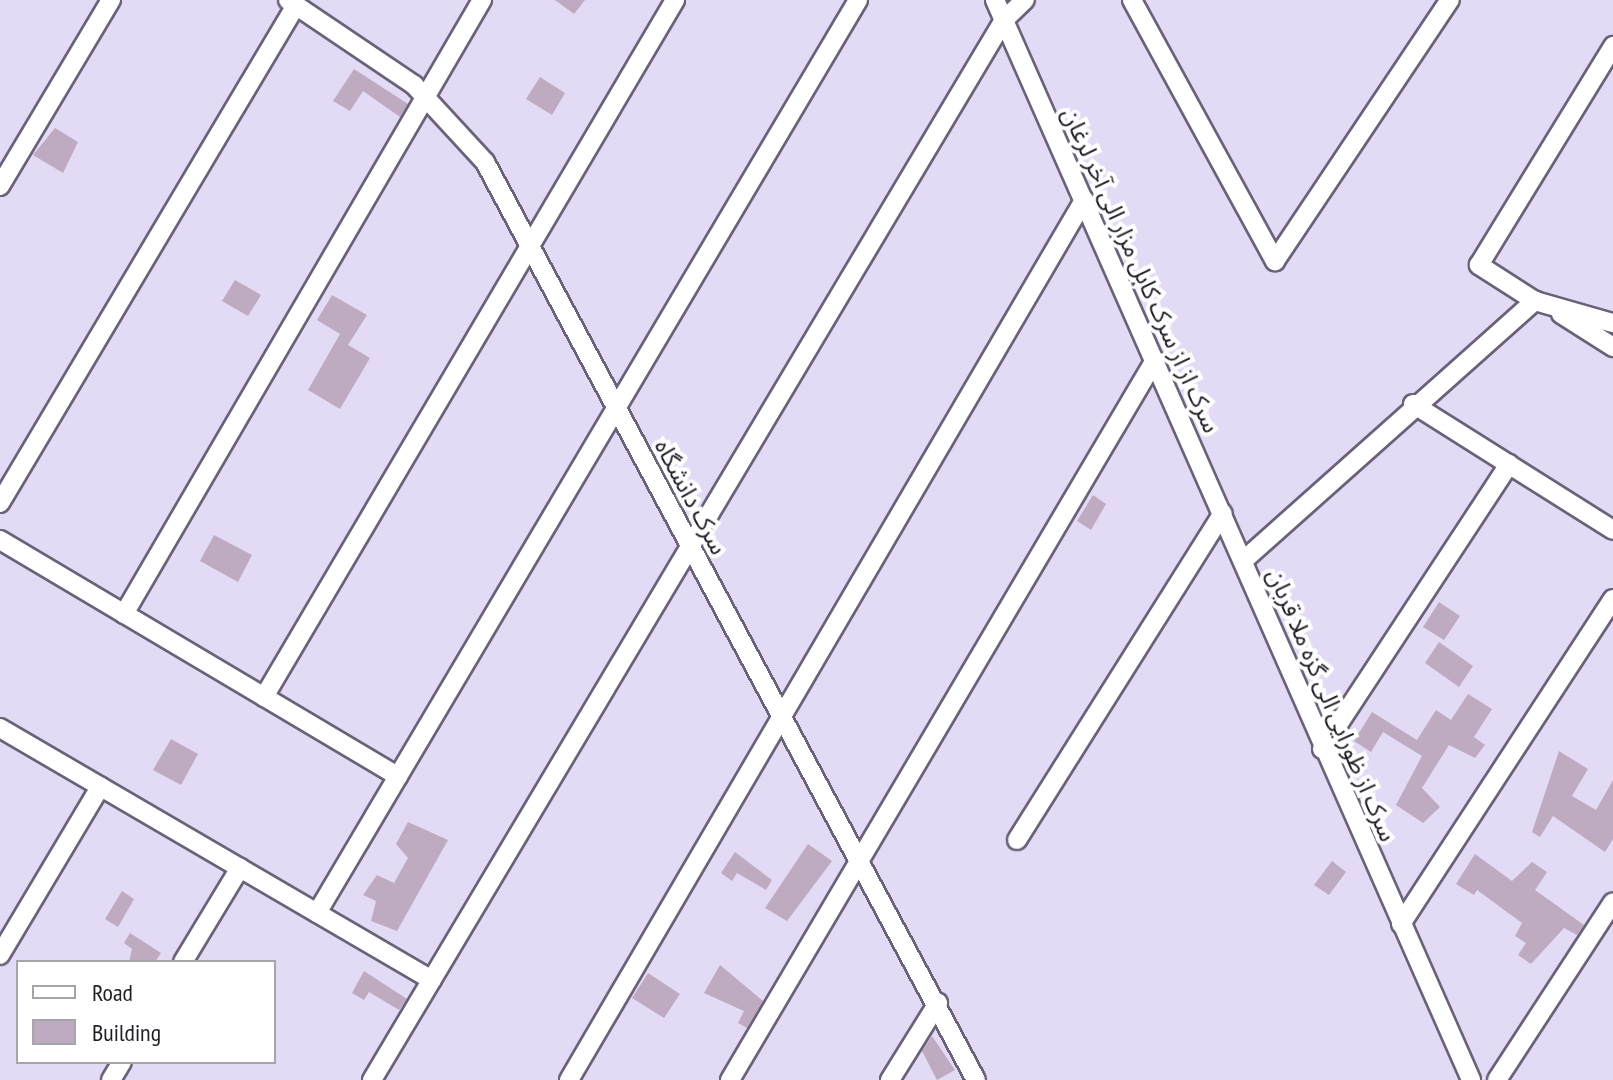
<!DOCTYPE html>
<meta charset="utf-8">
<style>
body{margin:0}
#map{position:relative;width:1613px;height:1080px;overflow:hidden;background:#e3daf5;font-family:"PT Sans Narrow","Noto Sans Arabic",sans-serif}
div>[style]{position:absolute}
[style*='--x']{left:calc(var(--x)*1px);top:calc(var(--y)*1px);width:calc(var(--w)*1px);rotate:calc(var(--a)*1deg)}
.building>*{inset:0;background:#beabc2}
.roads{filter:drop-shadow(2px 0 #6a6279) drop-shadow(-2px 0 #6a6279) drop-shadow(0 2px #6a6279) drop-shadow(0 -2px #6a6279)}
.minor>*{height:18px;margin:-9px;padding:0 9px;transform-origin:9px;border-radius:9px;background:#fff}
span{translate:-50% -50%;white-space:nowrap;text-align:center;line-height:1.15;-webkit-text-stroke:8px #fff;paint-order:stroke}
.street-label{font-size:24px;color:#211d27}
.legend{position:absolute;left:16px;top:960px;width:260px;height:104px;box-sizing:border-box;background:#fff;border:2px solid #a6a5a9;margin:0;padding:10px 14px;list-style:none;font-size:24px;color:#211d27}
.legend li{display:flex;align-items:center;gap:16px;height:40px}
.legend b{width:40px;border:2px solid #a6a5a9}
</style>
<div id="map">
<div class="building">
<div style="clip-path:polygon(555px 0,585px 0,574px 14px)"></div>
<div style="clip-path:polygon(354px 69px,408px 104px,400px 117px,363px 91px,350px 111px,333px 101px)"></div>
<div style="clip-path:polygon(540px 77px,565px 93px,552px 115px,526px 99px)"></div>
<div style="clip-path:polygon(55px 128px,78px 142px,63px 173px,33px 155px)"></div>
<div style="clip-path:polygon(235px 280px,261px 295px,248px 316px,222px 301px)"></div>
<div style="clip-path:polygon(332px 295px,367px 315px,348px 345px,370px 358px,340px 409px,308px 390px,340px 334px,317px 320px)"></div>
<div style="clip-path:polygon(1093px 495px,1106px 504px,1091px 530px,1077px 521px)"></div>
<div style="clip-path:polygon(214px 535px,252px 555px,238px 582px,200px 561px)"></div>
<div style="clip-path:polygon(1439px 602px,1460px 616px,1444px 640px,1423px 627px)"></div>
<div style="clip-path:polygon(1439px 642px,1473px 666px,1459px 687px,1425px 663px)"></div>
<div style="clip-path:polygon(1468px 694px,1492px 709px,1474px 737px,1485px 745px,1475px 758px,1449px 745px,1422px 788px,1440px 807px,1423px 823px,1396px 805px,1422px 756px,1383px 732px,1371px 752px,1354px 741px,1372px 712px,1417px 740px,1436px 710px,1451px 720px)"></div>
<div style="clip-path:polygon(171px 739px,198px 754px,181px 785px,153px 770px)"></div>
<div style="clip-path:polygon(1559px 751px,1588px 769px,1572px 796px,1596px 810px,1613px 780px,1613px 839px,1605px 852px,1553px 816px,1540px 837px,1532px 832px)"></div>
<div style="clip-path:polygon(408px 822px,448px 840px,397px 931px,371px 921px,376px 901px,363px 895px,377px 875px,394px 883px,408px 858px,396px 844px)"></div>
<div style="clip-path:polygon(808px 844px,832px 861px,787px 921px,765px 908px)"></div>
<div style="clip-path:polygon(735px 852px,772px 880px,766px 890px,737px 873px,732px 881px,721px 873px)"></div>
<div style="clip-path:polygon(1475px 854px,1512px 881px,1532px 862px,1547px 872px,1535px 890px,1584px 925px,1577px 935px,1564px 928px,1531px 964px,1518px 955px,1526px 943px,1515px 936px,1522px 923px,1477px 890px,1474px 895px,1456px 884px)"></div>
<div style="clip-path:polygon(1332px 861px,1346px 872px,1329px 895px,1314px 885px)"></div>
<div style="clip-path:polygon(122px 891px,134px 899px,118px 927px,105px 919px)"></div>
<div style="clip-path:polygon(130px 933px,161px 953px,155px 962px,129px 962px,132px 949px,124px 943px)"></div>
<div style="clip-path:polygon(720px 965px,763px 1001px,747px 1028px,738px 1023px,744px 1011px,704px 993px)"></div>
<div style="clip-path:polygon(364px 971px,407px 999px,399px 1010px,369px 992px,364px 1000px,352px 993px)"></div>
<div style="clip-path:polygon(648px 973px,680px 994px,664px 1018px,632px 998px)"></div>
<div style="clip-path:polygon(932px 1036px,955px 1070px,937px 1080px,922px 1051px)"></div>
</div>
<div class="roads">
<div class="minor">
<div style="--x:288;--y:0;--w:152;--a:34"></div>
<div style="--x:414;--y:85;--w:105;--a:47.3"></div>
<div style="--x:485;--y:162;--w:1041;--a:61.86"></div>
<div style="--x:995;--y:0;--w:1180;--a:66.21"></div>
<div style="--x:1132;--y:0;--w:298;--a:61.3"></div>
<div style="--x:1275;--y:261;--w:314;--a:-56.2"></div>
<div style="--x:0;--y:186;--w:217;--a:-59.2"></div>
<div style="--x:1535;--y:301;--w:67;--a:-147.3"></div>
<div style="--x:1479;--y:265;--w:257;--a:-58.5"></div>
<div style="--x:1561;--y:314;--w:62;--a:32.4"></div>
<div style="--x:1413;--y:404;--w:236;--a:32.2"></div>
<div style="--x:0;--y:503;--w:579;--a:-59.27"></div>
<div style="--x:0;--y:540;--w:463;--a:30.7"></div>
<div style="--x:1244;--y:560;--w:390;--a:-41.7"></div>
<div style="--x:1535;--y:301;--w:81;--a:15.8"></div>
<div style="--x:124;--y:614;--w:711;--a:-59.76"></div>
<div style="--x:264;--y:697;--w:809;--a:-59.47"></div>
<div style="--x:0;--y:728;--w:500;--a:30.26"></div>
<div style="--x:1322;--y:749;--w:341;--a:-56.7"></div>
<div style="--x:1017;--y:840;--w:386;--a:-57.8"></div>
<div style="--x:317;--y:913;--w:1061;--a:-59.35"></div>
<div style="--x:1401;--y:924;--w:388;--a:-56.9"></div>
<div style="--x:0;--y:955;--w:196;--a:-59.2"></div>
<div style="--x:183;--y:962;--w:110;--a:-58.8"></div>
<div style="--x:111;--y:1080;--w:21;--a:-59"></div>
<div style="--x:372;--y:1080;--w:1234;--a:-59.2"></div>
<div style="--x:1004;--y:20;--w:29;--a:-44"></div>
<div style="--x:569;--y:1080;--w:1020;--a:-59.66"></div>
<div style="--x:730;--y:1080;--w:836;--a:-59.45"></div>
<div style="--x:890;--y:1080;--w:91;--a:-58.1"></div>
<div style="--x:1497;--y:1080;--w:212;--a:-56.9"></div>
</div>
</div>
<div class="street-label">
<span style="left:1141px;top:270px;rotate:66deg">سرک از از سرک کابل مزار الی آخر لرغان</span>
<span style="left:691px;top:497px;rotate:62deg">سرک دانشگاه</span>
<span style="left:1332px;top:705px;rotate:67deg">سرک از ظورایی الی گزه ملا قربان</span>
</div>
<ul class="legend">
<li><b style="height:10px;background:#fff"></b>Road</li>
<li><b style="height:22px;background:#beabc2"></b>Building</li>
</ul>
</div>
